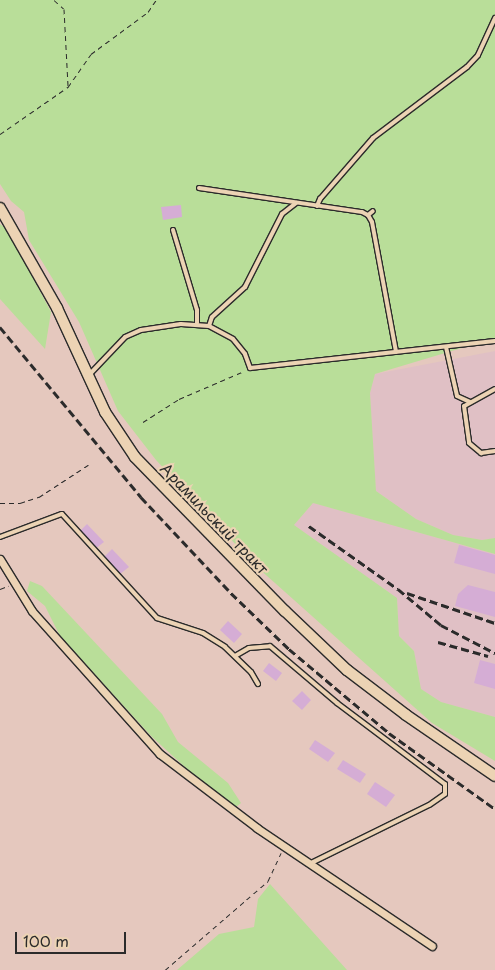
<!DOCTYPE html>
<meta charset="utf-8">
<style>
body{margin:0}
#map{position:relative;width:495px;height:970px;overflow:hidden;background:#e5c8be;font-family:"Playpen Sans",sans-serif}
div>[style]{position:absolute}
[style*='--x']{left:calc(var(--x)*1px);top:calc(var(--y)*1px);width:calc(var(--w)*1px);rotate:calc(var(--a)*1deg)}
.built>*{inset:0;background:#e0c0c5}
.green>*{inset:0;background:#b9de99}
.building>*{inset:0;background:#d5add5}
.path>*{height:1px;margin-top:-0.5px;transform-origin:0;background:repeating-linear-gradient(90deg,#2b2b2b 0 5px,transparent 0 9px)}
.roads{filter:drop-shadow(1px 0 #2b2b2b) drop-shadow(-1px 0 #2b2b2b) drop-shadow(0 1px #2b2b2b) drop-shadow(0 -1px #2b2b2b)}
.lane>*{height:4px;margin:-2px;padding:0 2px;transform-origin:2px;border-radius:2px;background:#ecd3b4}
.street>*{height:7px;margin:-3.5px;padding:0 3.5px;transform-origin:3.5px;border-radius:3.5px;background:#ecd3b4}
.secondary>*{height:10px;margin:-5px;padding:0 5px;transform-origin:5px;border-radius:5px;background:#ecd3b4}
.rail>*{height:2.5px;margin-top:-1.25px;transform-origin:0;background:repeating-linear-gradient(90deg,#2b2b2b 0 8px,transparent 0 12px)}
span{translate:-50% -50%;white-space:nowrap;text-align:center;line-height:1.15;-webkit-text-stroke:4.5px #ecd3b4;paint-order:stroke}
.street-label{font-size:15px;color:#2b2b2b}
.scale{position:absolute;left:15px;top:932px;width:111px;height:22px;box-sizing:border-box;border:2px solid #2b2b2b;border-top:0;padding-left:6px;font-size:15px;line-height:18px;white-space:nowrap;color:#2b2b2b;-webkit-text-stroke:4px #ecd3b4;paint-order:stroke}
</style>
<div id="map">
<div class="built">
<div style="clip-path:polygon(495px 351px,495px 538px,482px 540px,453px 535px,416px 519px,376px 491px,370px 393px,375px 374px)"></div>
<div style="clip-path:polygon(313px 503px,495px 554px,495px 717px,441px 702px,421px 689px,414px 651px,399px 636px,397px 598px,294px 525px)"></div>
</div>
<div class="green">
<div style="clip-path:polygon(0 0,495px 0,495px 338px,375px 374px,370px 393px,376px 491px,416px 519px,453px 535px,482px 540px,495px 538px,495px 554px,313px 503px,294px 525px,397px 598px,399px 636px,414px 651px,421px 689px,441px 702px,495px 717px,495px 761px,432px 723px,257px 567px,156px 460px,118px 411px,79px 322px,29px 240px,24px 212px,11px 201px,0 184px)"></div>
<div style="clip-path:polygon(0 224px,7px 229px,51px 312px,45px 349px,0 299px)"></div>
<div style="clip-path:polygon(30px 581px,42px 586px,162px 714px,178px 742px,228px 783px,241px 803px,236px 807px,210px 790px,151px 736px,60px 636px,45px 606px,27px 591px)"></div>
<div style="clip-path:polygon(270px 884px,347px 970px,177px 970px,219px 934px,254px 927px,258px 899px)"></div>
</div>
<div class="building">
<div style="clip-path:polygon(181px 205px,182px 217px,163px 220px,161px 207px)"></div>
<div style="clip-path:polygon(87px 524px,104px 542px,95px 549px,79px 532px)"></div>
<div style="clip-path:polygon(459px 545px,495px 555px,495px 574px,454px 563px)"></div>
<div style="clip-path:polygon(112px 549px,129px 567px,120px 574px,104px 557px)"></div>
<div style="clip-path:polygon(468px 585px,495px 592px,495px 617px,455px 606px,458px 594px)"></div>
<div style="clip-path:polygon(228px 621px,242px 634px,234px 643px,220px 630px)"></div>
<div style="clip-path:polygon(480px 660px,495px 664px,495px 689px,474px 683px)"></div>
<div style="clip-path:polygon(269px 663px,282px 673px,276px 681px,263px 671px)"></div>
<div style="clip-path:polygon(302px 691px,311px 700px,302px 710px,292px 701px)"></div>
<div style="clip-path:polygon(315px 740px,335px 753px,328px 762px,309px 749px)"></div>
<div style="clip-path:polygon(343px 760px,366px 774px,360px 783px,337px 769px)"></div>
<div style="clip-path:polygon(375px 782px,395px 795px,386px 807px,367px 794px)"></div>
</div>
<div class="path">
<div style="--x:54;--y:0;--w:13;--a:42"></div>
<div style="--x:64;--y:9;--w:77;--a:87"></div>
<div style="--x:0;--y:134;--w:83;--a:-34.7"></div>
<div style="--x:68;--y:87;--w:40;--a:-55.1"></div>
<div style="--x:91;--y:54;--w:71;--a:-36.4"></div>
<div style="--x:148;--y:12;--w:14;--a:-56"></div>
<div style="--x:143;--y:422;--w:43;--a:-32.6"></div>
<div style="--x:179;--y:399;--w:71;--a:-23.3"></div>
<div style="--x:0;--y:503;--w:20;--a:0"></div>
<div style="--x:20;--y:503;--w:20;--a:-18"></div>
<div style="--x:39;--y:497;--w:59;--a:-33.1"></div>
<div style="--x:0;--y:589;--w:9;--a:-21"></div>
<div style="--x:165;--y:970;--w:136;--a:-40.8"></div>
<div style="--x:268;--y:881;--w:31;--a:-65"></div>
</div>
<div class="roads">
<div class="lane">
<div style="--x:199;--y:188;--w:165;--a:8.4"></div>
<div style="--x:362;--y:212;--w:7;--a:27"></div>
<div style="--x:368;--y:215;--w:8;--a:60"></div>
<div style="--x:372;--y:222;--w:132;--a:79.5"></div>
<div style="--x:317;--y:206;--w:8;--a:-67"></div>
<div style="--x:320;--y:199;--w:81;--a:-49"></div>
<div style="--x:373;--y:138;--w:118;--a:-37.1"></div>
<div style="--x:467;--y:67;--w:16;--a:-47"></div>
<div style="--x:478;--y:55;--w:41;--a:-65.3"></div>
<div style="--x:368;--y:215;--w:6;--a:-39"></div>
<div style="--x:173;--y:230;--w:84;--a:73.3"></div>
<div style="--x:197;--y:310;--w:13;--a:90"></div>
<div style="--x:209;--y:326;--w:9;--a:-72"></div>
<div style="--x:212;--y:317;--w:45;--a:-42.3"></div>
<div style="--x:245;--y:287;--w:82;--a:-63.1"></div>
<div style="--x:282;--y:214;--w:18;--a:-38"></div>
<div style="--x:446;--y:347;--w:50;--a:77.3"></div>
<div style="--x:457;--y:396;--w:14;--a:25"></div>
<div style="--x:89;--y:375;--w:52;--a:-46.5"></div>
<div style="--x:125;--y:337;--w:17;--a:-24"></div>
<div style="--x:141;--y:330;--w:40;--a:-8.5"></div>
<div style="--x:181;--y:324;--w:28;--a:4"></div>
<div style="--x:209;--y:326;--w:27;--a:28"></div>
<div style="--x:233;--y:339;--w:19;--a:51"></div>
<div style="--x:245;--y:354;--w:15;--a:70"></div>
<div style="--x:250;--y:368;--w:246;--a:-6.3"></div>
<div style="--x:495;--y:389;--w:35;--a:151"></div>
<div style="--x:464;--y:406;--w:37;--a:82"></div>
<div style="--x:469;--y:443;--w:16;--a:40"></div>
<div style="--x:481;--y:453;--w:14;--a:-8"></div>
<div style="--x:0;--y:537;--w:66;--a:-20.4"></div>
<div style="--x:62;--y:514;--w:141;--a:47.6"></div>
<div style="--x:157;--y:618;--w:48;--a:18.1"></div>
<div style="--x:203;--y:633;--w:26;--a:32"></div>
<div style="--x:225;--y:647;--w:36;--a:44"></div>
<div style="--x:251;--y:672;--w:14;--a:60"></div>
<div style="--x:235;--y:656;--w:16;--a:-30"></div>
<div style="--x:249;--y:648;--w:21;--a:-5"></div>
<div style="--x:270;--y:646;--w:88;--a:40.4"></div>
<div style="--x:337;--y:703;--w:135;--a:36.9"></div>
<div style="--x:445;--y:784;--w:10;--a:90"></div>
<div style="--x:445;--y:794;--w:19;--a:145"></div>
<div style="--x:429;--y:805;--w:131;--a:153.8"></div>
</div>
<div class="street">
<div style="--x:0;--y:559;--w:61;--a:58.4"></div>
<div style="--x:32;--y:611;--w:192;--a:48.2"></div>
<div style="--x:160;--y:754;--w:122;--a:37.3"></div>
<div style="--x:257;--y:828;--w:211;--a:34"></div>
</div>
<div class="secondary">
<div style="--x:0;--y:208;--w:115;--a:60.3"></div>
<div style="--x:57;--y:308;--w:115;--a:65.2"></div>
<div style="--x:105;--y:412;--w:54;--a:56.3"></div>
<div style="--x:135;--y:457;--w:215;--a:45.8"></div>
<div style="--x:285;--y:611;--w:86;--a:43.6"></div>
<div style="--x:347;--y:670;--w:74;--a:37.3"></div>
<div style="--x:406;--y:715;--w:108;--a:34.4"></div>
</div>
</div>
<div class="rail">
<div style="--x:0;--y:327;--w:221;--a:50.3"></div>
<div style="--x:141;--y:497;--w:132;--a:46.8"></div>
<div style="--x:231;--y:593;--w:81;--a:44"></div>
<div style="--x:289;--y:649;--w:131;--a:40"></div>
<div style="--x:389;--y:733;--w:130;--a:35.6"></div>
<div style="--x:309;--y:526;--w:109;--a:35.3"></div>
<div style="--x:398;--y:589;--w:56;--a:39.9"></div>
<div style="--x:441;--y:625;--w:61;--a:27.4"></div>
<div style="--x:407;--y:593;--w:93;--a:18.8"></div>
<div style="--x:438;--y:642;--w:52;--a:15.6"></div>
</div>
<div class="street-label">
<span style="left:215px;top:518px;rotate:46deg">Арамильский тракт</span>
</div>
<div class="scale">100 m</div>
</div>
